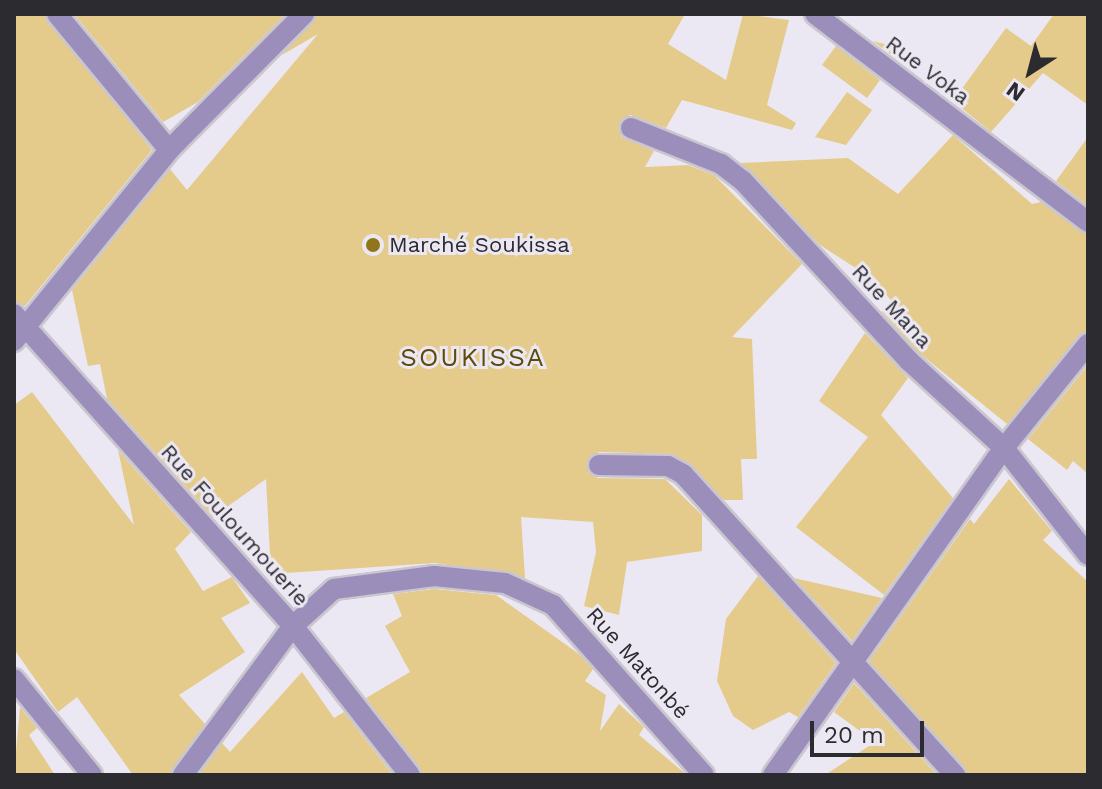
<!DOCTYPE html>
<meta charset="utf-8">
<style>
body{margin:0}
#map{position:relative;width:1102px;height:789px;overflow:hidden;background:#ebe8f3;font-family:"Work Sans",sans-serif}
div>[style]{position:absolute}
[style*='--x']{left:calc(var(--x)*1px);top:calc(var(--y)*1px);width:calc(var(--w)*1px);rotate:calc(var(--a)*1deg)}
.building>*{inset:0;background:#e4cb8b}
.roads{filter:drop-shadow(2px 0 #c9c6d0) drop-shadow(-2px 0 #c9c6d0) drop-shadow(0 2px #c9c6d0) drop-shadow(0 -2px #c9c6d0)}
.street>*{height:20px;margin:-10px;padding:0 10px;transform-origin:10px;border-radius:10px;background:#9b8ebb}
.dots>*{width:22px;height:22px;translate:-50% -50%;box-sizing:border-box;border:4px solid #ebe8f3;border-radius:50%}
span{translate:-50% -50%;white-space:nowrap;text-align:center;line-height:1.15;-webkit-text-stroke:6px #ebe8f3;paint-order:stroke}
.street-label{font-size:22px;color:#2c2b2f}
.poi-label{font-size:22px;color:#2c2b2f}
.left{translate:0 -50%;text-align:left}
.quarter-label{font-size:26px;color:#5e4a0b;letter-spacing:2px}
.frame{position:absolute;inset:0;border:16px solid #2c2b2f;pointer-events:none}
.north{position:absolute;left:990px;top:32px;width:80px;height:80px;-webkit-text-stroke:6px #ebe8f3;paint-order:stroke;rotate:216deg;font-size:22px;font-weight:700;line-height:32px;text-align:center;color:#2c2b2f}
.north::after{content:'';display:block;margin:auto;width:28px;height:36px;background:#2c2b2f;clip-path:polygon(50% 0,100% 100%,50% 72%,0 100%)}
.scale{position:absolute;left:810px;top:721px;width:114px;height:36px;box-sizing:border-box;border:4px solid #2c2b2f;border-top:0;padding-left:10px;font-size:24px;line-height:28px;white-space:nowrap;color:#2c2b2f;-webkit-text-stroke:6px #ebe8f3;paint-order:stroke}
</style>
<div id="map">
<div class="building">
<div style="clip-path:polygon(14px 14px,44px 14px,152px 150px,25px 306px,14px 301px)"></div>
<div style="clip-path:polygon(74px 14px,286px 14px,198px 102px,163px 122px)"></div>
<div style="clip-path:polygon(317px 14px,685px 14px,668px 44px,726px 80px,743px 14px,789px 20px,767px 105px,796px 123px,792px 130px,682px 100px,666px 128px,630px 115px,619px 124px,621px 137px,654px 151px,645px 167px,688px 165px,714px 175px,802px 264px,732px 337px,752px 339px,757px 459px,741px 459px,743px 500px,724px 500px,673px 454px,599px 452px,588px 459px,588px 472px,598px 478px,665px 479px,702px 515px,702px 551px,627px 562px,619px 615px,584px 606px,596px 552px,593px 522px,521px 517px,525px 578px,435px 563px,271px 574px,266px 479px,213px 517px,107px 399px,100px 364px,88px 366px,72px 290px,170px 169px,187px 190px,318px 34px,282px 55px)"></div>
<div style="clip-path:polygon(1054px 14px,1088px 14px,1088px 105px,1043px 73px,991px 132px,953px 101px,1006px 28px,1031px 46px)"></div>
<div style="clip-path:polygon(873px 41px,903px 49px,896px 59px)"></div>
<div style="clip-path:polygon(836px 46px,880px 80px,867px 98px,822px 65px)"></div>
<div style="clip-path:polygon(847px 92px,872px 110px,846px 145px,815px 137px)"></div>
<div style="clip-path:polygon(953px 135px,1032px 204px,1041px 202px,1088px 235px,1088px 331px,1007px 424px,918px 352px,882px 312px,891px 300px,868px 276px,820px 245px,740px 163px,848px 158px,898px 194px)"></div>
<div style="clip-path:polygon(1088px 137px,1088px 206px,1056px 181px)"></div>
<div style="clip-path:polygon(865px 333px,908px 378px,881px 415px,953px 498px,884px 595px,796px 527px,868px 437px,819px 401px)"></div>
<div style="clip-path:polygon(1088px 365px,1088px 474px,1073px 461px,1067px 470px,1028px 439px)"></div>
<div style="clip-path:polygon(32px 392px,134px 525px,118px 450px,191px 532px,175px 549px,203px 591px,232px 577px,250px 603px,221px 618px,245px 652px,179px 695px,205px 724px,170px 775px,133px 775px,77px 697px,58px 712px,14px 649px,14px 405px)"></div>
<div style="clip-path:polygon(1009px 479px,1052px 531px,1043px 540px,1088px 582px,1088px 775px,968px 775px,869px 661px,970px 519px,974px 524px)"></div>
<div style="clip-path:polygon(758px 576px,836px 663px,798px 717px,789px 712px,753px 730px,733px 716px,717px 681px,726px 619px)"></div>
<div style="clip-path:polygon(794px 578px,882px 598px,852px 641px)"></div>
<div style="clip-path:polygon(434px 589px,496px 595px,579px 654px,593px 669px,585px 681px,606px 695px,600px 731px,619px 704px,644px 727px,639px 735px,687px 775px,423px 775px,366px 698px,410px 672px,385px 626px,402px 616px,393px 594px)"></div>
<div style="clip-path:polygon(302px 672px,334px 718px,344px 712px,393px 775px,199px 775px,222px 743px,230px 752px)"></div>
<div style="clip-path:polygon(854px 683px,937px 775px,825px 775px,875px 742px,834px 712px)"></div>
<div style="clip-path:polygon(20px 707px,37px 728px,29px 735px,55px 775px,14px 775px)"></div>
</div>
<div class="roads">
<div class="street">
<div style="--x:57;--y:14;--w:176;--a:50.5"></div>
<div style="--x:815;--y:14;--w:343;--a:37.3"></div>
<div style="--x:631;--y:128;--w:97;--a:21.8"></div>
<div style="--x:721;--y:164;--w:28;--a:38"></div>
<div style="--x:743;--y:181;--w:245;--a:47.3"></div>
<div style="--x:909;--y:361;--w:129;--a:42.5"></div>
<div style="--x:1004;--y:448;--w:136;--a:51.9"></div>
<div style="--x:14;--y:314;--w:419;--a:48.2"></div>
<div style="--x:293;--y:626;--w:189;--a:51.9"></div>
<div style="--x:14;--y:341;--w:246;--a:-50.9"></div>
<div style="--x:169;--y:150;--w:192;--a:-45.2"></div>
<div style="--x:599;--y:465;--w:69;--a:0.8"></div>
<div style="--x:668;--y:466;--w:17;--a:28"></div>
<div style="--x:683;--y:474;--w:406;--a:47.9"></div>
<div style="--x:14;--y:679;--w:124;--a:50.9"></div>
<div style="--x:183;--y:775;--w:185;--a:-53.6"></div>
<div style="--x:293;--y:626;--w:55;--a:-42.1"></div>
<div style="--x:334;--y:589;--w:101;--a:-7.4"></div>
<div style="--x:434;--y:576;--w:71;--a:5.6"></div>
<div style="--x:505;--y:583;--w:53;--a:24.6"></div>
<div style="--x:553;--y:605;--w:227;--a:48.4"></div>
<div style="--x:773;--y:775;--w:400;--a:-54.8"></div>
<div style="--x:1004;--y:448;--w:134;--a:-51.1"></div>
</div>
</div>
<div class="dots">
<div style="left:373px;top:245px;background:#92741a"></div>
</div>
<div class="street-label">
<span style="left:928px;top:70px;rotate:37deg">Rue Voka</span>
<span style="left:892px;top:306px;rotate:47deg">Rue Mana</span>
<span style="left:235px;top:525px;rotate:48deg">Rue Fouloumouerie</span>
<span style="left:638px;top:663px;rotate:48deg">Rue Matonbé</span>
</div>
<div class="poi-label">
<span class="left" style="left:389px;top:245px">Marché Soukissa</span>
</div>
<div class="quarter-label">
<span style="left:473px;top:358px">SOUKISSA</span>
</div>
<div class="frame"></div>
<div class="north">N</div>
<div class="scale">20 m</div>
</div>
